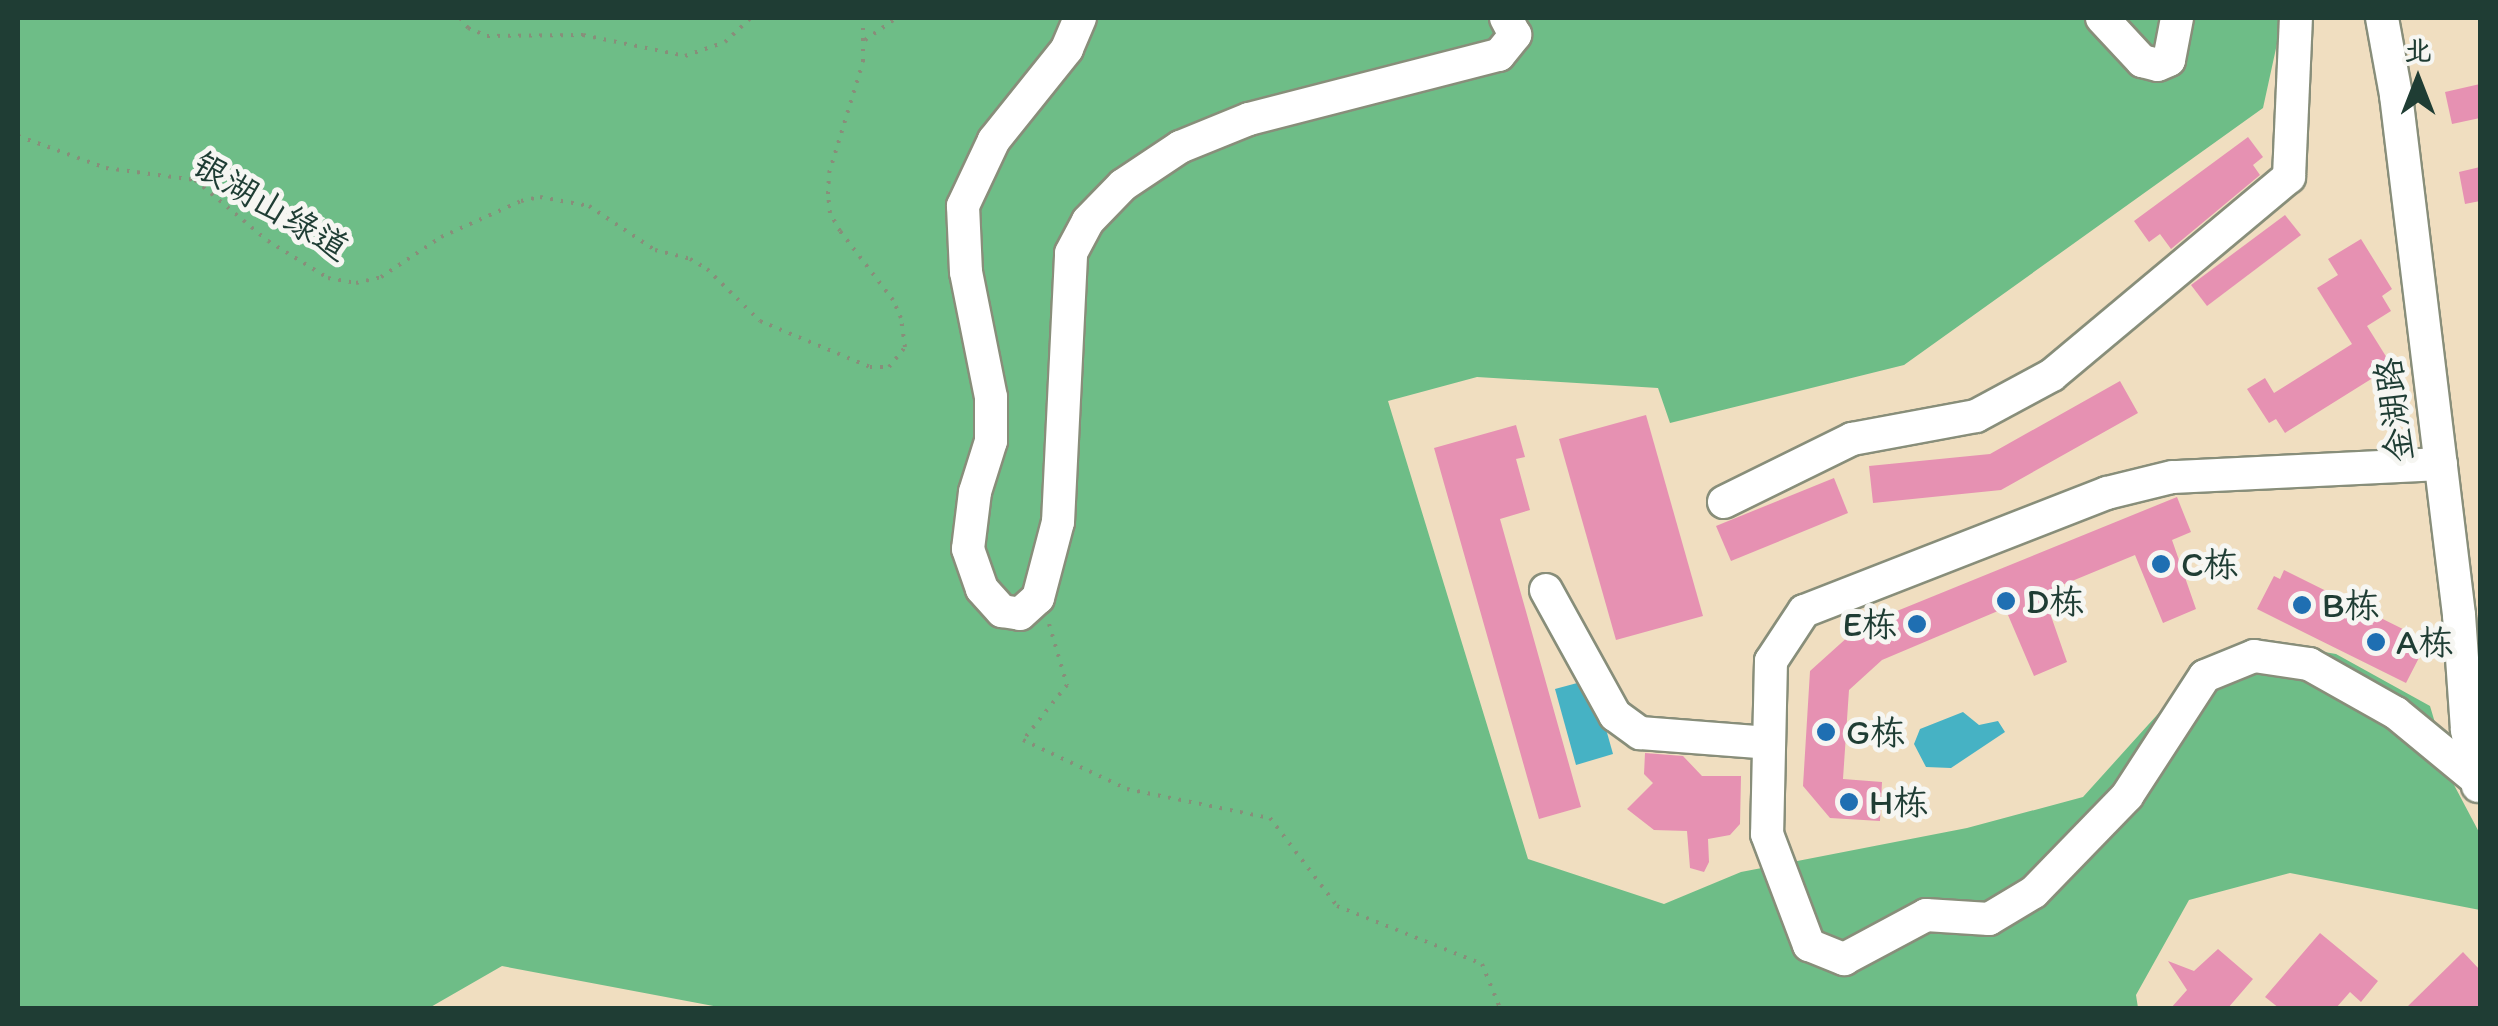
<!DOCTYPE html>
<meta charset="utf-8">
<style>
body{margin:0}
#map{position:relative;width:2498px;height:1026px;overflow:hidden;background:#f0dec0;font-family:Itim,"LXGW WenKai TC",sans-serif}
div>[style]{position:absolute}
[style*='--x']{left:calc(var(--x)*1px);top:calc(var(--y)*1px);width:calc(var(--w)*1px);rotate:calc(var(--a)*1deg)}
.forest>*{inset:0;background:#6ebd87}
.water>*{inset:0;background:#46b2c4}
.building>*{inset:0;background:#e691b2}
.path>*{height:4px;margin-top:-2px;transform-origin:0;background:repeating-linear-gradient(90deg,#888e7a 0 2.5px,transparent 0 10.5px)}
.roads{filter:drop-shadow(2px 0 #888e7a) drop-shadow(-2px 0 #888e7a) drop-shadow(0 2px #888e7a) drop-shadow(0 -2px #888e7a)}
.minor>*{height:32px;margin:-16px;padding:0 16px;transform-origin:16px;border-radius:16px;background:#fff}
.dots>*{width:28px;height:28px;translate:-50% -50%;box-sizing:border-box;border:5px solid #f6f6f2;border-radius:50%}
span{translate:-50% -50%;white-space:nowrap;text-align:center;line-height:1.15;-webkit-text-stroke:10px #f6f6f2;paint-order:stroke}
.street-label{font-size:35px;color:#1f3d34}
.poi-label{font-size:35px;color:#1f3d34}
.left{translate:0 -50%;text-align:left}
.right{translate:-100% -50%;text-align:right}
.frame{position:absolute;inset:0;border:20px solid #1f3d34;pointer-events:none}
.north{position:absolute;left:2368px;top:30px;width:100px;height:100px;-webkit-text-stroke:8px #f6f6f2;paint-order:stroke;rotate:0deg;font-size:28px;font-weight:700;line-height:40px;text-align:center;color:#1f3d34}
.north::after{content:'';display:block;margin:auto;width:35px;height:45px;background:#1f3d34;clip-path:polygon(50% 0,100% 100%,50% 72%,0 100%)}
</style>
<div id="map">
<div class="forest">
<div style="clip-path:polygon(18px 18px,2278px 18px,2280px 30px,2263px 108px,1904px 365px,1670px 423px,1658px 388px,1477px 377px,1388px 401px,1528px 859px,1664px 904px,1741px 872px,1967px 828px,2083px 797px,2213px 653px,2266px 642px,2336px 654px,2430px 706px,2453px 783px,2480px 834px,2480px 910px,2290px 873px,2189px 900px,2136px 995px,2138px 1008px,724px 1008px,502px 966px,429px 1008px,18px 1008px)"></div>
</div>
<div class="water">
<div style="clip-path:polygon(1592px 679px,1613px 754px,1576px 765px,1555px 689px)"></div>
<div style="clip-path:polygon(1963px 712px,1979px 725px,1998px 721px,2005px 732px,1951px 768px,1926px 767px,1914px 744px,1920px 729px)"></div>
</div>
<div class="building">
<div style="clip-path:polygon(2480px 84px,2480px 118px,2452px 124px,2445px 92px)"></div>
<div style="clip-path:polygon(2248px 137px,2263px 157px,2253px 165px,2260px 175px,2171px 249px,2160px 234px,2149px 242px,2134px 221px)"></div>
<div style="clip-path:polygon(2480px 167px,2480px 201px,2465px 204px,2459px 172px)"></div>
<div style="clip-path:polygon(2285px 215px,2301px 235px,2207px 306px,2191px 285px)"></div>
<div style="clip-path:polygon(2361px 239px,2392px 289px,2382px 296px,2391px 311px,2367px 326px,2392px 366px,2285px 433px,2276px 419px,2269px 423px,2247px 389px,2265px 378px,2274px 393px,2352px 344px,2317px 288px,2338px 275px,2328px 259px)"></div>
<div style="clip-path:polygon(2120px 381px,2138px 413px,2001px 490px,1873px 503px,1869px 466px,1990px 454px)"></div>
<div style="clip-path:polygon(1646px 415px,1703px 616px,1616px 640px,1559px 439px)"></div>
<div style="clip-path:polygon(1516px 425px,1525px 457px,1516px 459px,1530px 510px,1500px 519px,1581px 807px,1539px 819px,1434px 448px)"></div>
<div style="clip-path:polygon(1834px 478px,1848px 513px,1731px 561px,1716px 526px)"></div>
<div style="clip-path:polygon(2177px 497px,2191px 532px,2172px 540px,2196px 609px,2163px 623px,2135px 555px,2043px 593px,2067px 662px,2034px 676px,2005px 608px,1882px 660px,1849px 690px,1843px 779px,1882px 782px,1880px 821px,1830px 818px,1803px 786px,1810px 671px,1860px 626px)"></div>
<div style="clip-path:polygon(2284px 570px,2421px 638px,2416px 647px,2423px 650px,2406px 683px,2257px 609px,2274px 576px,2280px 579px)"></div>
<div style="clip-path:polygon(1645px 753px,1683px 756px,1702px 776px,1741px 776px,1740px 824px,1730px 835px,1708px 839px,1709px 862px,1704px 872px,1690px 868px,1687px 831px,1654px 830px,1627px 809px,1653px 783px,1644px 774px)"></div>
<div style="clip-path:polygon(2320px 933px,2378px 981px,2361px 1002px,2350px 992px,2336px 1008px,2279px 1008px,2265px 997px)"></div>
<div style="clip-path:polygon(2218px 949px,2253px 979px,2228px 1008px,2171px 1008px,2187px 990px,2168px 961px,2194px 971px)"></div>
<div style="clip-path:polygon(2463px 952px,2480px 970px,2480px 1008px,2406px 1008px)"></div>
</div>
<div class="path">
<div style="--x:460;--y:18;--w:13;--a:51"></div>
<div style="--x:468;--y:28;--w:21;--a:23"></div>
<div style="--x:487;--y:36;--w:96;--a:-0.6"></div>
<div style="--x:583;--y:35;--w:104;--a:11.6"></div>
<div style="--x:685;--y:56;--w:42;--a:-19.3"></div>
<div style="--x:725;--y:42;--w:35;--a:-43"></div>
<div style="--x:865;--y:40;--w:38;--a:-35"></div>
<div style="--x:18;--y:136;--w:94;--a:20"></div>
<div style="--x:106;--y:168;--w:90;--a:7.7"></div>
<div style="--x:195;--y:180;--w:95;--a:39.9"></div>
<div style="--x:268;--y:241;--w:70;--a:31.7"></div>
<div style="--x:328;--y:278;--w:28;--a:10"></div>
<div style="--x:356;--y:283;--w:26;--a:-13"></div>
<div style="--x:381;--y:277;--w:72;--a:-33.7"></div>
<div style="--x:441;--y:237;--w:88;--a:-24.2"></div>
<div style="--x:521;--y:201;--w:19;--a:-12"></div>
<div style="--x:540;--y:197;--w:50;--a:10.4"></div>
<div style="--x:589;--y:206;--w:79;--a:33.7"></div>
<div style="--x:655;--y:250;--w:36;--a:14"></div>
<div style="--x:690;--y:259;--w:20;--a:30"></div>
<div style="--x:707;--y:269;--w:74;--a:44.5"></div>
<div style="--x:760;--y:321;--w:119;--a:22.7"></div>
<div style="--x:870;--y:367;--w:19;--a:0"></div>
<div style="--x:889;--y:367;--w:26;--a:-51"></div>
<div style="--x:905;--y:347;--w:29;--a:-98"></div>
<div style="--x:901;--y:318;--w:20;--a:-114"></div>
<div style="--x:893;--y:300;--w:87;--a:-127.5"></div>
<div style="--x:840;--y:231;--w:21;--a:-119"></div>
<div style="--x:830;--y:213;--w:19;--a:-96"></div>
<div style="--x:828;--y:194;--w:21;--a:-87"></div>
<div style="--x:829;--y:173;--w:116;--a:-73"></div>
<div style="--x:863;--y:62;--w:44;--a:-90"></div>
<div style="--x:1049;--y:624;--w:64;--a:73.6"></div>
<div style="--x:1067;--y:685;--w:70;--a:128.7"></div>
<div style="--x:1023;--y:740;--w:115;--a:25.2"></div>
<div style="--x:1127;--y:789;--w:146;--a:11.5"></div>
<div style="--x:1270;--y:818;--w:111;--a:52.7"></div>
<div style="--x:1337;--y:906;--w:156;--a:21.8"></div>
<div style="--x:1482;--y:964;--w:48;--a:67.8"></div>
</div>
<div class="roads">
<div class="minor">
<div style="--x:1080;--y:18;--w:34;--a:113"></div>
<div style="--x:1067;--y:49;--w:117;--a:128.7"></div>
<div style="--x:994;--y:140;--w:73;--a:115.2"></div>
<div style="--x:963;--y:206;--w:66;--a:87.4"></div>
<div style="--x:966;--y:272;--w:127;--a:78.7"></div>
<div style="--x:991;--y:397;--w:44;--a:90"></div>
<div style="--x:991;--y:441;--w:53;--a:107.4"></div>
<div style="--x:975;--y:492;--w:57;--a:97"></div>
<div style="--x:968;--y:549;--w:42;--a:70.7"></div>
<div style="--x:982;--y:589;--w:30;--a:48"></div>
<div style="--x:1002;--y:611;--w:18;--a:9"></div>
<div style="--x:1020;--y:614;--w:24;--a:-42"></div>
<div style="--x:1038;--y:598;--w:79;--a:-75.3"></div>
<div style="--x:1058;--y:522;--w:269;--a:-87.2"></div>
<div style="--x:1071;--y:253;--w:36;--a:-62"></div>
<div style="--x:1088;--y:221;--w:50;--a:-45.8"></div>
<div style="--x:1123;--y:185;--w:69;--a:-33.7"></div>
<div style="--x:1180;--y:147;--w:74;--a:-22.1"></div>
<div style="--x:1249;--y:119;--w:258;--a:-14.4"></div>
<div style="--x:1499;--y:55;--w:26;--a:-51"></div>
<div style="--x:1515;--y:35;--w:19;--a:-118"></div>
<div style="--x:2102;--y:18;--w:59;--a:47.1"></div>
<div style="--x:2142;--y:61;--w:16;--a:14"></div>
<div style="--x:2158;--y:65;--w:12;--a:-24"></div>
<div style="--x:2169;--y:60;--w:43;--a:-79.2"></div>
<div style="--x:2382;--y:18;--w:78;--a:79.7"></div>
<div style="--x:2396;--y:95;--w:524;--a:83.09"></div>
<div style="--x:2459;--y:615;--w:115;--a:86"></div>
<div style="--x:2467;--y:730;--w:57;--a:78.9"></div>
<div style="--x:2441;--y:464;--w:269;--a:177.2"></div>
<div style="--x:2172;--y:477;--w:67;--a:166.2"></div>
<div style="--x:2107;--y:493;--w:325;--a:158.7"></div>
<div style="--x:1804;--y:611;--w:60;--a:123.4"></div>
<div style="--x:1771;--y:661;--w:173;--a:91.3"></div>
<div style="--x:1767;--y:834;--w:119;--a:69.3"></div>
<div style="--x:1809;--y:945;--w:38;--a:22"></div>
<div style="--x:1844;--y:959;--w:93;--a:-28.2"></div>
<div style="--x:1926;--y:915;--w:63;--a:3.6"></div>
<div style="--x:1989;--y:919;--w:52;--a:-31"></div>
<div style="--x:2034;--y:892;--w:134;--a:-45.9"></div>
<div style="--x:2127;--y:796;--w:143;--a:-57"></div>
<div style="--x:2205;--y:676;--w:53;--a:-22.2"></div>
<div style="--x:2254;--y:656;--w:56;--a:8.3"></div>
<div style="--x:2309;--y:664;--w:100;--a:29.4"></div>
<div style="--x:2396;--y:713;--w:104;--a:39.5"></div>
<div style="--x:1724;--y:502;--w:143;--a:-26.2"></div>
<div style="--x:1852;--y:439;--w:126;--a:-10.5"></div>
<div style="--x:1976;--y:416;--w:86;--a:-28.3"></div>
<div style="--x:2052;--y:375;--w:309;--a:-39.9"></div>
<div style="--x:2289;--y:177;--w:159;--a:-87.5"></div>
<div style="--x:1546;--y:590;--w:143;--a:61.1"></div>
<div style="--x:1615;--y:715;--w:31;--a:36"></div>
<div style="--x:1640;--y:733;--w:129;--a:4.4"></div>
</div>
</div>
<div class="dots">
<div style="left:2161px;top:564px;background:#1f6fb2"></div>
<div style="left:2006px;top:601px;background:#1f6fb2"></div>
<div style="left:2302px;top:605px;background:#1f6fb2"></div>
<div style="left:1917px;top:624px;background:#1f6fb2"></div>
<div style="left:2376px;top:642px;background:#1f6fb2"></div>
<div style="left:1826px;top:732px;background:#1f6fb2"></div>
<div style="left:1849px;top:802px;background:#1f6fb2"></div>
</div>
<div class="street-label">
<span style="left:271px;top:206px;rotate:31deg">银湖山绿道</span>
<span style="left:2394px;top:410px;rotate:-97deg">金湖路</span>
</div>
<div class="poi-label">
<span class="left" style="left:2181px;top:564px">C栋</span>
<span class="left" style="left:2026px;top:601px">D栋</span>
<span class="left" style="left:2322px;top:605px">B栋</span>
<span class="right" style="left:1897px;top:624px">E栋</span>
<span class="left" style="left:2396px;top:642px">A栋</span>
<span class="left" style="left:1846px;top:732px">G栋</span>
<span class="left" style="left:1869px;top:802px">H栋</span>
</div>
<div class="frame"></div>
<div class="north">北</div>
</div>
